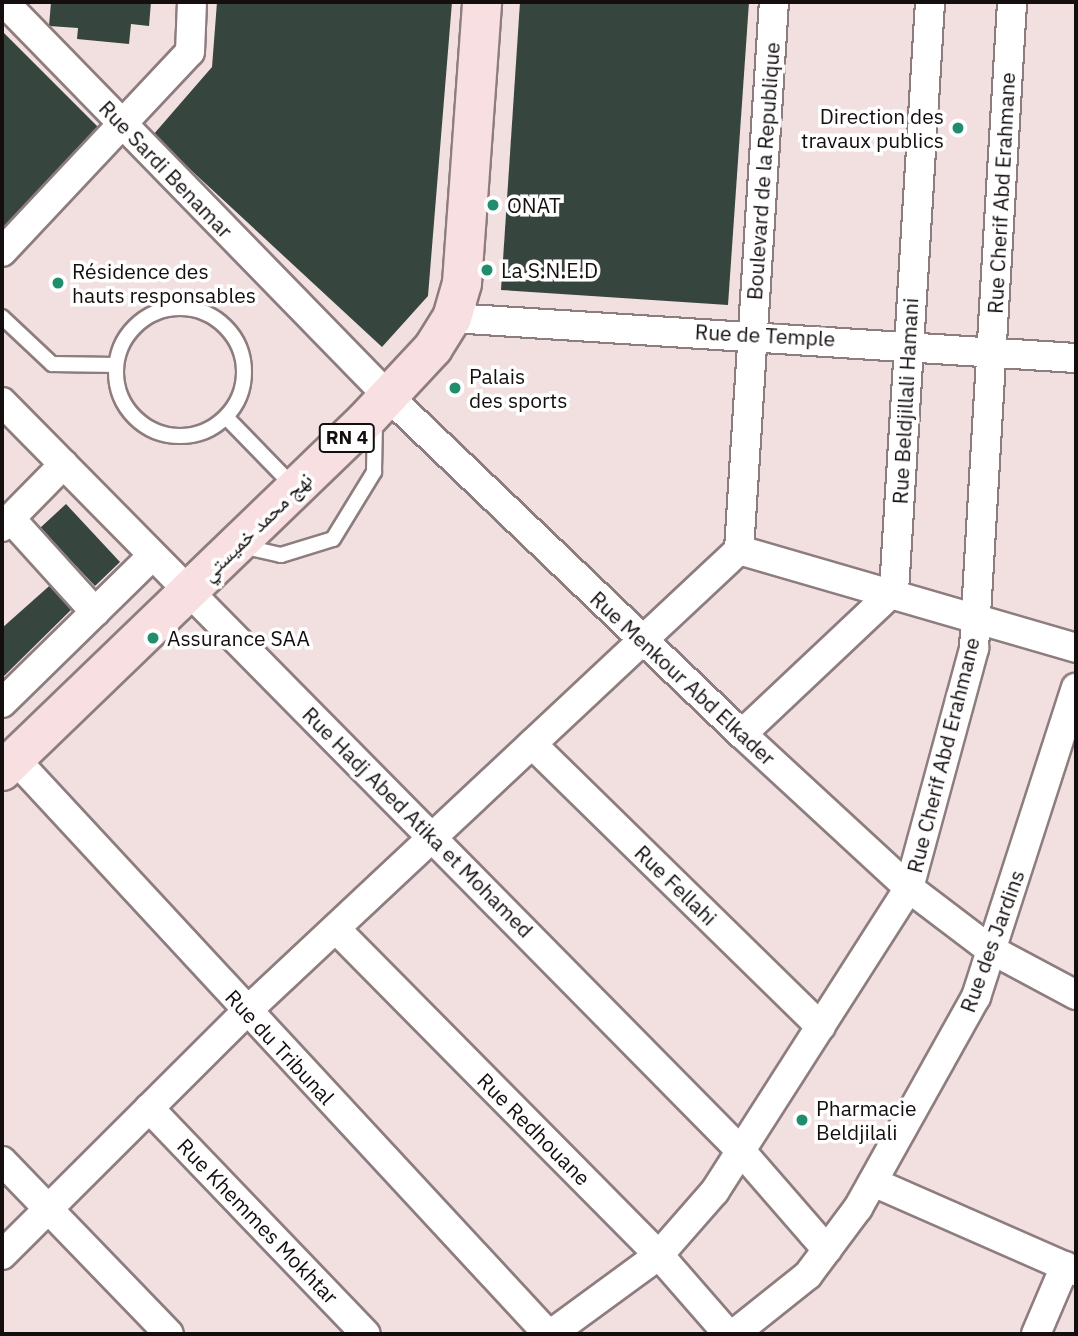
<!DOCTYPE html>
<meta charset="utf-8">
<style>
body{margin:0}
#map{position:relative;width:1078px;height:1336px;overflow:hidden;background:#f2e0e1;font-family:"IBM Plex Sans","Noto Naskh Arabic",sans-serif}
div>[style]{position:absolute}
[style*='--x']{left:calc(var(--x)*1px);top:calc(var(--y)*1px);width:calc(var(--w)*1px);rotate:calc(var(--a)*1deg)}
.building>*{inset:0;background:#37453f}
.roads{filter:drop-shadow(2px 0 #8e7d7f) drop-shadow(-2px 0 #8e7d7f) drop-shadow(0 2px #8e7d7f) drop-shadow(0 -2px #8e7d7f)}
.service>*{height:14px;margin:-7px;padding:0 7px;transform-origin:7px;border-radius:7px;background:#fff}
.service>.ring{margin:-7px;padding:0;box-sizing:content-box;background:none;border:14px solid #fff;border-radius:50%}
.minor>*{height:28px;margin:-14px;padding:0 14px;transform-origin:14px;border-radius:14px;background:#fff}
.primary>*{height:38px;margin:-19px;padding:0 19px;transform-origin:19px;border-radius:19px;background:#f8dfe2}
.dots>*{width:19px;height:19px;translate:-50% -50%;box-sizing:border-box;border:4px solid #fff;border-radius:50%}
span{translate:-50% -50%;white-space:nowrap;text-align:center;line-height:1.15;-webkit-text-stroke:7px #fff;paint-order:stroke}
.shield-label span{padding:2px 5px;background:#fff;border:2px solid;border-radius:5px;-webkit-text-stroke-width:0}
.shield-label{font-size:19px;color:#140e0e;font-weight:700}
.poi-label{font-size:21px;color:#140e0e}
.right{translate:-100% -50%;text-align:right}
.left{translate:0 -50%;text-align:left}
.street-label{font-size:21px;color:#140e0e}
.frame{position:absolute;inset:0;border:4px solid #140e0e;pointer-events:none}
</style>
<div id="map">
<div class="building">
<div style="clip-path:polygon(51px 2px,151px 2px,149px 26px,131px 24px,129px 44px,77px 39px,78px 28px,49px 26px)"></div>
<div style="clip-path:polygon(217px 2px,452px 2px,428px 296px,382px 347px,153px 135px,212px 67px)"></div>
<div style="clip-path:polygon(520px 2px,749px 2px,728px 305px,501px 290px)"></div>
<div style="clip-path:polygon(2px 31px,102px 131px,2px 232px)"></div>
<div style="clip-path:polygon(66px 504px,120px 562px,95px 586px,40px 528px)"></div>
<div style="clip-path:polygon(56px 580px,78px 603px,2px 678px,2px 628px)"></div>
</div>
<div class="roads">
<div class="service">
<div class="ring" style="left:116px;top:308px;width:114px;height:114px"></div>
<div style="--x:2;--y:317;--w:69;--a:43.2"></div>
<div style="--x:52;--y:364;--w:64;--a:0.9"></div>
<div style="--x:227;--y:418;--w:96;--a:45.8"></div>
<div style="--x:241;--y:546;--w:41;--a:12.7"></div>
<div style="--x:281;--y:555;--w:54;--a:-17.1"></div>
<div style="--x:333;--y:539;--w:79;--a:-58.5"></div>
<div style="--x:374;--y:472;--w:51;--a:-88.9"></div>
</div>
<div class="minor">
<div style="--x:4;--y:2;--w:550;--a:45.74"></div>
<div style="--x:388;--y:396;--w:489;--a:43.7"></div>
<div style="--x:742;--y:734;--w:227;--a:42.7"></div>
<div style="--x:909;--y:888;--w:99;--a:37.2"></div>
<div style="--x:988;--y:948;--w:100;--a:28.1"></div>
<div style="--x:2;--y:252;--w:274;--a:-46.8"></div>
<div style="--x:190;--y:52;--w:50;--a:-87.7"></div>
<div style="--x:452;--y:318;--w:625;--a:3.67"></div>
<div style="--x:2;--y:402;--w:1052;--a:45.39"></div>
<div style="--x:741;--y:1151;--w:131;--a:49"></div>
<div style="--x:10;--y:518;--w:127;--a:47.9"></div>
<div style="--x:2;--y:527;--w:88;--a:-45.5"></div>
<div style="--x:739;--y:550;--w:549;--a:-86.35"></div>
<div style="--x:739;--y:550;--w:351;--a:16.2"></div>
<div style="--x:2;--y:703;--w:210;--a:-44.4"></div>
<div style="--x:742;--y:734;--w:209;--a:-43.3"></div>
<div style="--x:894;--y:591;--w:590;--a:-86.5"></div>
<div style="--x:532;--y:744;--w:404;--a:44.4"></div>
<div style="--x:14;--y:758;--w:785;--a:47.17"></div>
<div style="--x:336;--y:929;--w:459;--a:45.3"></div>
<div style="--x:659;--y:1255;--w:105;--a:48.9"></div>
<div style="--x:149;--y:1108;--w:313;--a:46.2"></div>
<div style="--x:2;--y:1161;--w:240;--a:46"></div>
<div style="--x:873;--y:1182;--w:222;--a:23.7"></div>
<div style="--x:2;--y:1255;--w:346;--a:-44.9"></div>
<div style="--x:247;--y:1011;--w:674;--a:-43.14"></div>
<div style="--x:551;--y:1334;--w:134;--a:-36.2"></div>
<div style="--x:659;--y:1255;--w:85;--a:-48.8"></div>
<div style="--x:715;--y:1191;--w:360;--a:-57.4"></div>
<div style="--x:909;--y:888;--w:249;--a:-74.8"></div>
<div style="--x:974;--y:648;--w:647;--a:-86.63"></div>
<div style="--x:734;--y:1334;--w:95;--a:-38.6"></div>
<div style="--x:808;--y:1275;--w:84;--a:-53.3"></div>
<div style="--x:858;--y:1208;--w:242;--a:-60.8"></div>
<div style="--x:976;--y:997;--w:325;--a:-72.1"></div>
<div style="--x:1036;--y:1334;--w:74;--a:-66.9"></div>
</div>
<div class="primary">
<div style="--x:2;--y:771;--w:504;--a:-43.96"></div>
<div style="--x:365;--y:421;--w:100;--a:-47"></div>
<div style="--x:433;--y:348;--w:36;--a:-58"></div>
<div style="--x:452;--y:318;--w:36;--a:-74"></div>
<div style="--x:462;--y:283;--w:282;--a:-85.9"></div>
</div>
</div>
<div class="dots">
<div style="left:958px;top:128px;background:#208d6c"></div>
<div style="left:493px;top:205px;background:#208d6c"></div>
<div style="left:487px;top:270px;background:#208d6c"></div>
<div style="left:58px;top:283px;background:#208d6c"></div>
<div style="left:455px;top:388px;background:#208d6c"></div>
<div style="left:153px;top:638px;background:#208d6c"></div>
<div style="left:802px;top:1120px;background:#208d6c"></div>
</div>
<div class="shield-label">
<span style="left:347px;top:438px">RN 4</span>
</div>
<div class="poi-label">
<span class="right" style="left:944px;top:128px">Direction des<br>travaux publics</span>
<span class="left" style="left:507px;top:205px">ONAT</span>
<span class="left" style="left:501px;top:270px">La S.N.E.D</span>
<span class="left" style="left:72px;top:283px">Résidence des<br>hauts responsables</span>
<span class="left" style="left:469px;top:388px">Palais<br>des sports</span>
<span class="left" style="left:167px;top:638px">Assurance SAA</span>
<span class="left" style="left:816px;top:1120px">Pharmacie<br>Beldjilali</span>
</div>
<div class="street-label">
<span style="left:166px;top:169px;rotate:46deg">Rue Sardi Benamar</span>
<span style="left:763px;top:171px;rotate:-86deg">Boulevard de la Republique</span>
<span style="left:1001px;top:193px;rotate:-87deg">Rue Cherif Abd Erahmane</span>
<span style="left:765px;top:335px;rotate:3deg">Rue de Temple</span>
<span style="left:905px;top:401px;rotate:-87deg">Rue Beldjillali Hamani</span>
<span style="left:256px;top:526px;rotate:-44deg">نهج محمد خميستي</span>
<span style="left:683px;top:678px;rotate:43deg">Rue Menkour Abd Elkader</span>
<span style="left:943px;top:755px;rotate:-76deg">Rue Cherif Abd Erahmane</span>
<span style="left:418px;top:822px;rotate:45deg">Rue Hadj Abed Atika et Mohamed</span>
<span style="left:676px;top:885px;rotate:44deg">Rue Fellahi</span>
<span style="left:992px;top:941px;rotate:-70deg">Rue des Jardins</span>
<span style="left:280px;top:1047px;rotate:47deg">Rue du Tribunal</span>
<span style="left:534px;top:1129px;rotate:45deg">Rue Redhouane</span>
<span style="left:258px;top:1221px;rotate:46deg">Rue Khemmes Mokhtar</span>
</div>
<div class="frame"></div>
</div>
